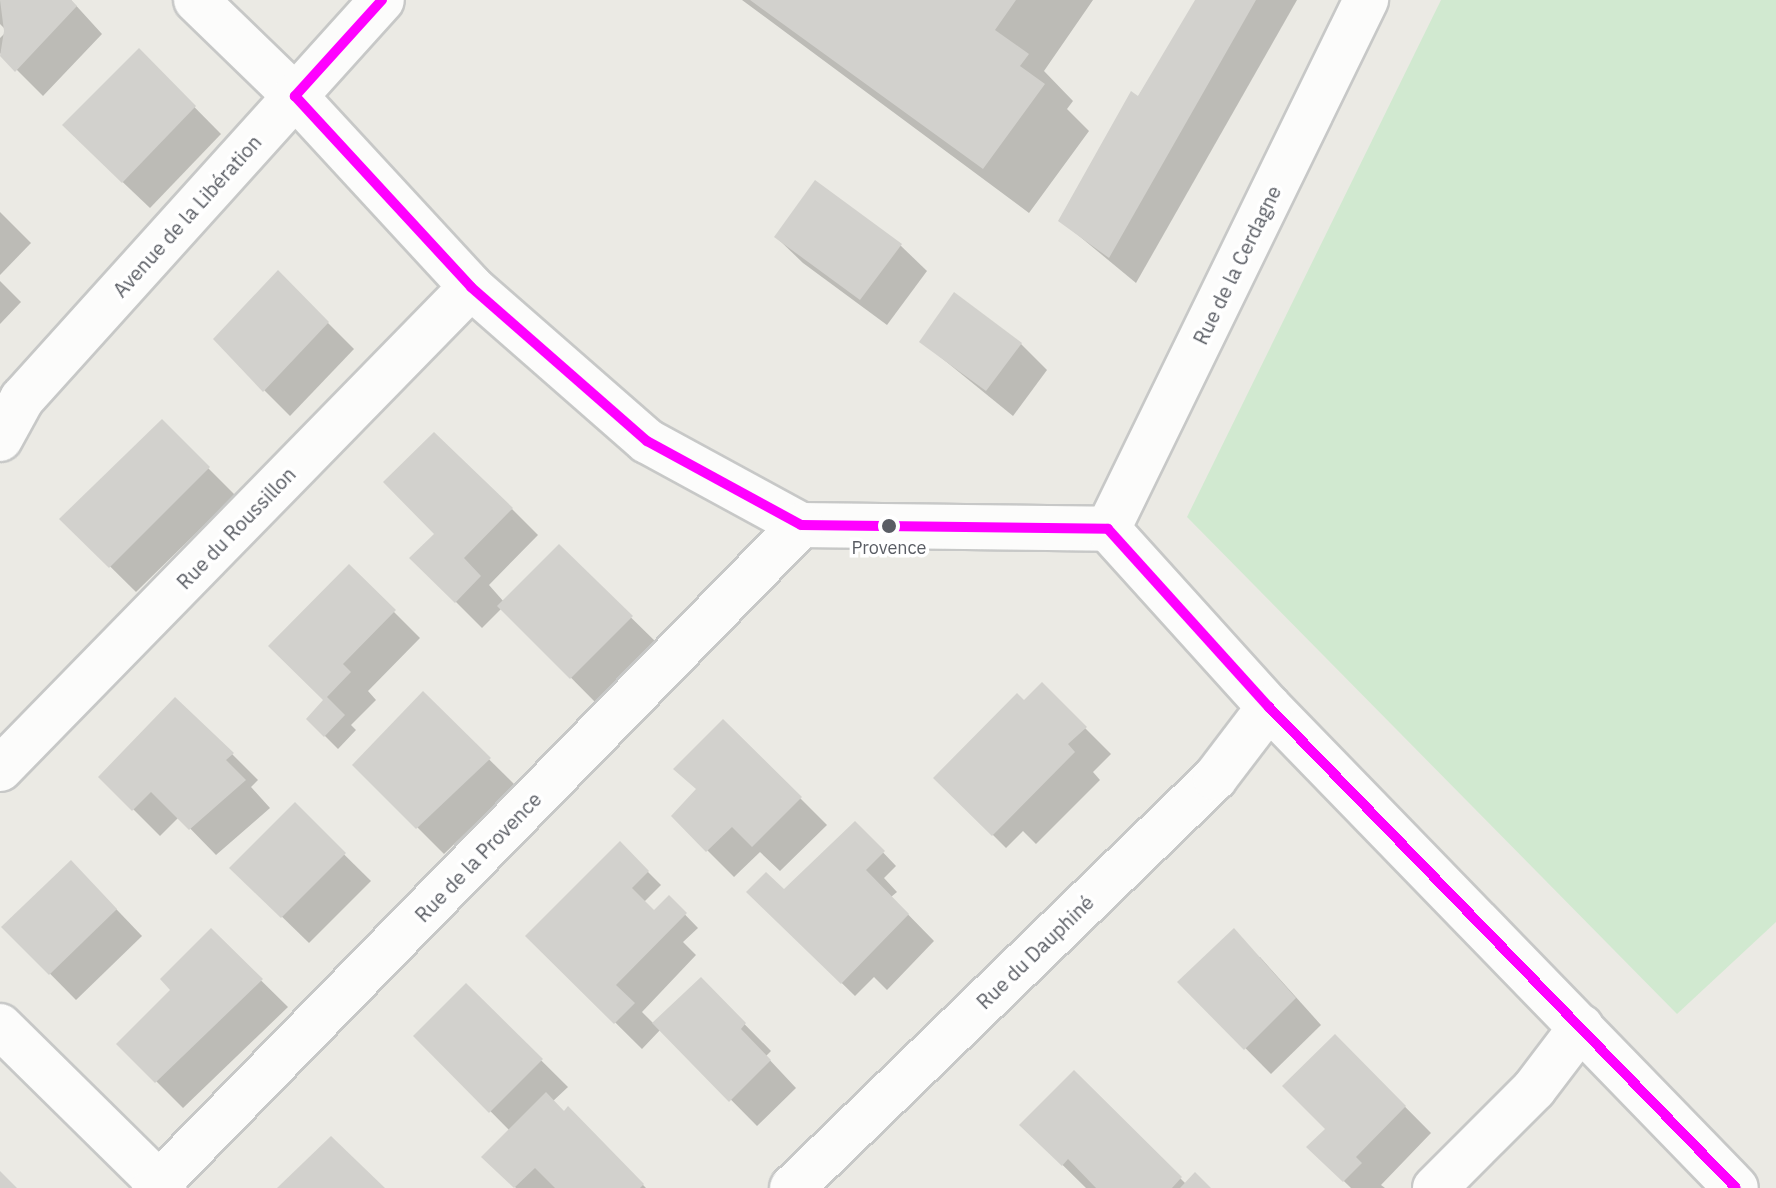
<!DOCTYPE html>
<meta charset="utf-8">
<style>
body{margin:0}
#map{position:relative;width:1776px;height:1188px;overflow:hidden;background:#ebeae4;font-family:"IBM Plex Sans",sans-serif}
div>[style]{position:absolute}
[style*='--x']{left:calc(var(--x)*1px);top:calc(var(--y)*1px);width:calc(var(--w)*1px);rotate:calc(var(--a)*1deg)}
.green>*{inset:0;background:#d1e9d0}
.shadow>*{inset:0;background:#0003}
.building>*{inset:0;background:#d2d1cd}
.roads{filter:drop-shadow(2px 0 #c7c8c7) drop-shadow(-2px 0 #c7c8c7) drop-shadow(0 2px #c7c8c7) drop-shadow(0 -2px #c7c8c7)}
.street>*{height:44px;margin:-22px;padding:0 22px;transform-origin:22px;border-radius:22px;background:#fcfcfb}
.bus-1>*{height:10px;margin:-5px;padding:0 5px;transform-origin:5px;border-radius:5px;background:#f0f}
.dots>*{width:22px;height:22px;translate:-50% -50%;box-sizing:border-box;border:4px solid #fff;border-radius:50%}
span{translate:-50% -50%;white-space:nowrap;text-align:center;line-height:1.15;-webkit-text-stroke:7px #fff;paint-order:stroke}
.bus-label{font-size:18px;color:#5a5d64}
.street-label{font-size:20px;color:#5a5d64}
</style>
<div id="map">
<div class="green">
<div style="clip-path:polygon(1441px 0,1776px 0,1776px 922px,1677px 1014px,1187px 517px)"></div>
</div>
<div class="shadow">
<div style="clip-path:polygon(0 0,71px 0,102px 34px,43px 96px,0 53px,0 38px,7px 31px,0 24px)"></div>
<div style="clip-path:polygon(742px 0,1093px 0,1044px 71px,1073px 101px,1067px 109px,1089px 131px,1029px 213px)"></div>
<div style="clip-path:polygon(1198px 0,1297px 0,1136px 283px,1061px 221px)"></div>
<div style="clip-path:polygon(139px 51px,221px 134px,150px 208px,91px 152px)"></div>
<div style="clip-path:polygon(0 212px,31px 243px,0 275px)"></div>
<div style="clip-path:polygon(776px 237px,900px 245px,927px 271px,887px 325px,803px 263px)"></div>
<div style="clip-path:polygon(278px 273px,354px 349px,290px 416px,264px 390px)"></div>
<div style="clip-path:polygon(0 281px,21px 302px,0 324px)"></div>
<div style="clip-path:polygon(922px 342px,1021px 344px,1047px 370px,1013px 416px)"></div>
<div style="clip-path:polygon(162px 422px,235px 495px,136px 592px,62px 519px)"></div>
<div style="clip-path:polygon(512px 509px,538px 535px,489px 585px,504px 602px,559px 547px,658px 644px,597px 704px,502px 608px,482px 628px,412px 558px)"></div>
<div style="clip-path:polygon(349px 567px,420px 638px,368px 691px,376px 700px,351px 725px,356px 730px,338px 749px,308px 719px,326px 701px)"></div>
<div style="clip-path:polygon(1042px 685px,1111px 754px,1093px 772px,1100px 780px,1036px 844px,1023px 831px,1006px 848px,936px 778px)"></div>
<div style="clip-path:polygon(423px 694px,515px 785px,444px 854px,355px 765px)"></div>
<div style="clip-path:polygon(723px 721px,827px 825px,780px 871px,760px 852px,734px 877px,673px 816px,698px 790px)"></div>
<div style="clip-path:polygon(232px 754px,258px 780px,251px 787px,270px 808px,216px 855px,179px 817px,160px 836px,101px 777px)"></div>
<div style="clip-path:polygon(294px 805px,371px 881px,309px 943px,232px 868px)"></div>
<div style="clip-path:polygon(855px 823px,896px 866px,884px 878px,897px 892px,891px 897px,934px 941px,887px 990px,874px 977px,855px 996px,749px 892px,784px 892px)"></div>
<div style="clip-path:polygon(620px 844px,661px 885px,644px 902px,666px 925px,669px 898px,698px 928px,683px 942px,696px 955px,642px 1012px,654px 1024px,701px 980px,771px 1051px,766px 1056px,796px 1088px,757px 1126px,661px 1029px,642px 1049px,528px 936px)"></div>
<div style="clip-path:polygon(97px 889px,142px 936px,76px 1000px,4px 927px)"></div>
<div style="clip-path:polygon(211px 931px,288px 1007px,183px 1108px,119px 1044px,173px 990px)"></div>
<div style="clip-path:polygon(1260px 957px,1321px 1025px,1271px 1074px,1180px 982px)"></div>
<div style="clip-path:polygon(466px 986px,568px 1087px,552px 1102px,564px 1114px,568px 1109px,646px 1188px,516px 1188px,484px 1157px,510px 1131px,416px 1036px)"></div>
<div style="clip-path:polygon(1335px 1036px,1431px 1133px,1381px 1185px,1385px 1188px,1351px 1188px,1309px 1147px,1328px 1129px)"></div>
<div style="clip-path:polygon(1074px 1072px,1186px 1184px,1208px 1188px,1086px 1188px,1022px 1125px)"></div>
</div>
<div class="building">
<div style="clip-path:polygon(0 0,71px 0,77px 6px,15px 72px,0 56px,4px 31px)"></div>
<div style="clip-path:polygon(750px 0,1016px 0,995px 30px,1029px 54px,1020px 66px,1045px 84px,983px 169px)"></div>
<div style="clip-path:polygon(1195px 0,1256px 0,1109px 258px,1058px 221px,1131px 91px,1138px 96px)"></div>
<div style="clip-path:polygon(139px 48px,196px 106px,122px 183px,62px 125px)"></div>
<div style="clip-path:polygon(815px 180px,902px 244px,860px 300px,774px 237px)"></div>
<div style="clip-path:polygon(278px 270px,329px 322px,263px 392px,213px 339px)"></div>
<div style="clip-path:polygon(954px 292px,1022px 343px,986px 391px,919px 342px)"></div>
<div style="clip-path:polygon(162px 419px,210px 467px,109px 568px,59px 519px)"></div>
<div style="clip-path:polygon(434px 432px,513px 508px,464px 558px,481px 576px,455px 603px,409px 558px,434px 534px,383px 482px)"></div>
<div style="clip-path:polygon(559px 544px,633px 616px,570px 679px,497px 606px)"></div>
<div style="clip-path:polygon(349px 564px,396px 610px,343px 664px,351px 672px,327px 697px,345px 715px,324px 737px,306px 719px,323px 700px,268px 646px)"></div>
<div style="clip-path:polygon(1042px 682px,1087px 727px,1068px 744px,1075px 752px,992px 836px,933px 778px,1017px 693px,1024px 700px)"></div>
<div style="clip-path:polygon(423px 691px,491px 758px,416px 829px,352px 765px)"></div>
<div style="clip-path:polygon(175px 697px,234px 753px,226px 760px,246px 780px,189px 830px,151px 792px,132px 811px,98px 777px)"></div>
<div style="clip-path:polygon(723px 719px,802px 797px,752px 847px,732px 827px,706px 852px,671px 816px,696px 789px,673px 769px)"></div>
<div style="clip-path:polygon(295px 802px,346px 853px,281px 918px,229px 868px)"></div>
<div style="clip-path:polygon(855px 821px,885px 851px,866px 870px,909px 914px,841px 984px,746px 892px,766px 872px,784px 889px)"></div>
<div style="clip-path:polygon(620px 841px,649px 871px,632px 888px,654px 910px,669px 895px,687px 913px,616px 985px,635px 1003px,614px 1024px,525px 936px)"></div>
<div style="clip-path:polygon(71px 860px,117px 909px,49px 975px,1px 927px)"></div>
<div style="clip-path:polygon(211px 928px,263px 979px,155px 1083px,116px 1044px,170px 990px,160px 979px)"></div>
<div style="clip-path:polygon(1234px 928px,1296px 998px,1244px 1050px,1177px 982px)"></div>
<div style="clip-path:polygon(701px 977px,746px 1023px,741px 1029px,771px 1060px,729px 1102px,652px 1023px)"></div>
<div style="clip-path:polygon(466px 983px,543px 1059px,489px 1113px,413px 1036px)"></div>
<div style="clip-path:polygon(1335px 1034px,1406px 1106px,1356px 1157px,1362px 1163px,1343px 1182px,1306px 1147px,1325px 1129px,1282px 1086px)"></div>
<div style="clip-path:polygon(1074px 1070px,1182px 1177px,1172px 1188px,1096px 1188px,1068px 1159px,1062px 1166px,1019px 1125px)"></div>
<div style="clip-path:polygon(546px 1092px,564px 1111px,568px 1106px,644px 1184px,640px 1188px,555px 1188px,535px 1168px,514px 1188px,481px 1157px)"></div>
<div style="clip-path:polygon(331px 1136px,385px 1188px,277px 1188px)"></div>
<div style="clip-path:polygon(0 1171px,17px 1188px,0 1188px)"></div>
<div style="clip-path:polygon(1195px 1172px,1211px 1188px,1180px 1188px)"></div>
</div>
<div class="roads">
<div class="street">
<div style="--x:196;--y:0;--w:138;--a:44.1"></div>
<div style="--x:295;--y:96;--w:260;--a:47.3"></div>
<div style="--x:471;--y:287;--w:234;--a:41.2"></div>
<div style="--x:647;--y:441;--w:175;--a:28.6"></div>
<div style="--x:801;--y:525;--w:307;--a:0.7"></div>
<div style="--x:1108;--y:529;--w:240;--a:47.9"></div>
<div style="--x:1269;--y:707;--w:670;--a:45.85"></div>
<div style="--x:0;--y:439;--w:46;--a:-61.2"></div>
<div style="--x:22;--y:399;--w:537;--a:-47.94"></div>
<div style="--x:1108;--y:529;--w:589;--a:-64"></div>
<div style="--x:0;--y:769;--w:674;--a:-45.66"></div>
<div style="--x:0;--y:1026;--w:231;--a:44.6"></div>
<div style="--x:154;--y:1188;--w:926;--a:-45.7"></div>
<div style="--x:792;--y:1188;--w:589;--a:-44.11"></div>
<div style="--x:1215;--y:778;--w:89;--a:-52.7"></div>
<div style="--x:1435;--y:1188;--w:140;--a:-45"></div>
<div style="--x:1534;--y:1089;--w:78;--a:-52.8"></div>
</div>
</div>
<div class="bus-1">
<div style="--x:382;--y:0;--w:130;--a:132.2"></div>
<div style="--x:295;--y:96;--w:260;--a:47.3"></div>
<div style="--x:471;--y:287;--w:234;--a:41.2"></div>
<div style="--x:647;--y:441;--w:175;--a:28.6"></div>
<div style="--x:801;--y:525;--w:307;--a:0.7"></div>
<div style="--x:1108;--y:529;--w:240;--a:47.9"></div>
<div style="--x:1269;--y:707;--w:670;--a:45.85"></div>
</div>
<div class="dots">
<div style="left:889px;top:526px;background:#5a5d64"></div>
</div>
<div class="bus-label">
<span style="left:889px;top:548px">Provence</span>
</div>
<div class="street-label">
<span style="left:187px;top:216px;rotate:-48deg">Avenue de la Libération</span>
<span style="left:1237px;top:265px;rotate:-64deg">Rue de la Cerdagne</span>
<span style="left:236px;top:528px;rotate:-46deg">Rue du Roussillon</span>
<span style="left:478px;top:857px;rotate:-46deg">Rue de la Provence</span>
<span style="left:1035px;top:952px;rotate:-44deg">Rue du Dauphiné</span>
</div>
</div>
